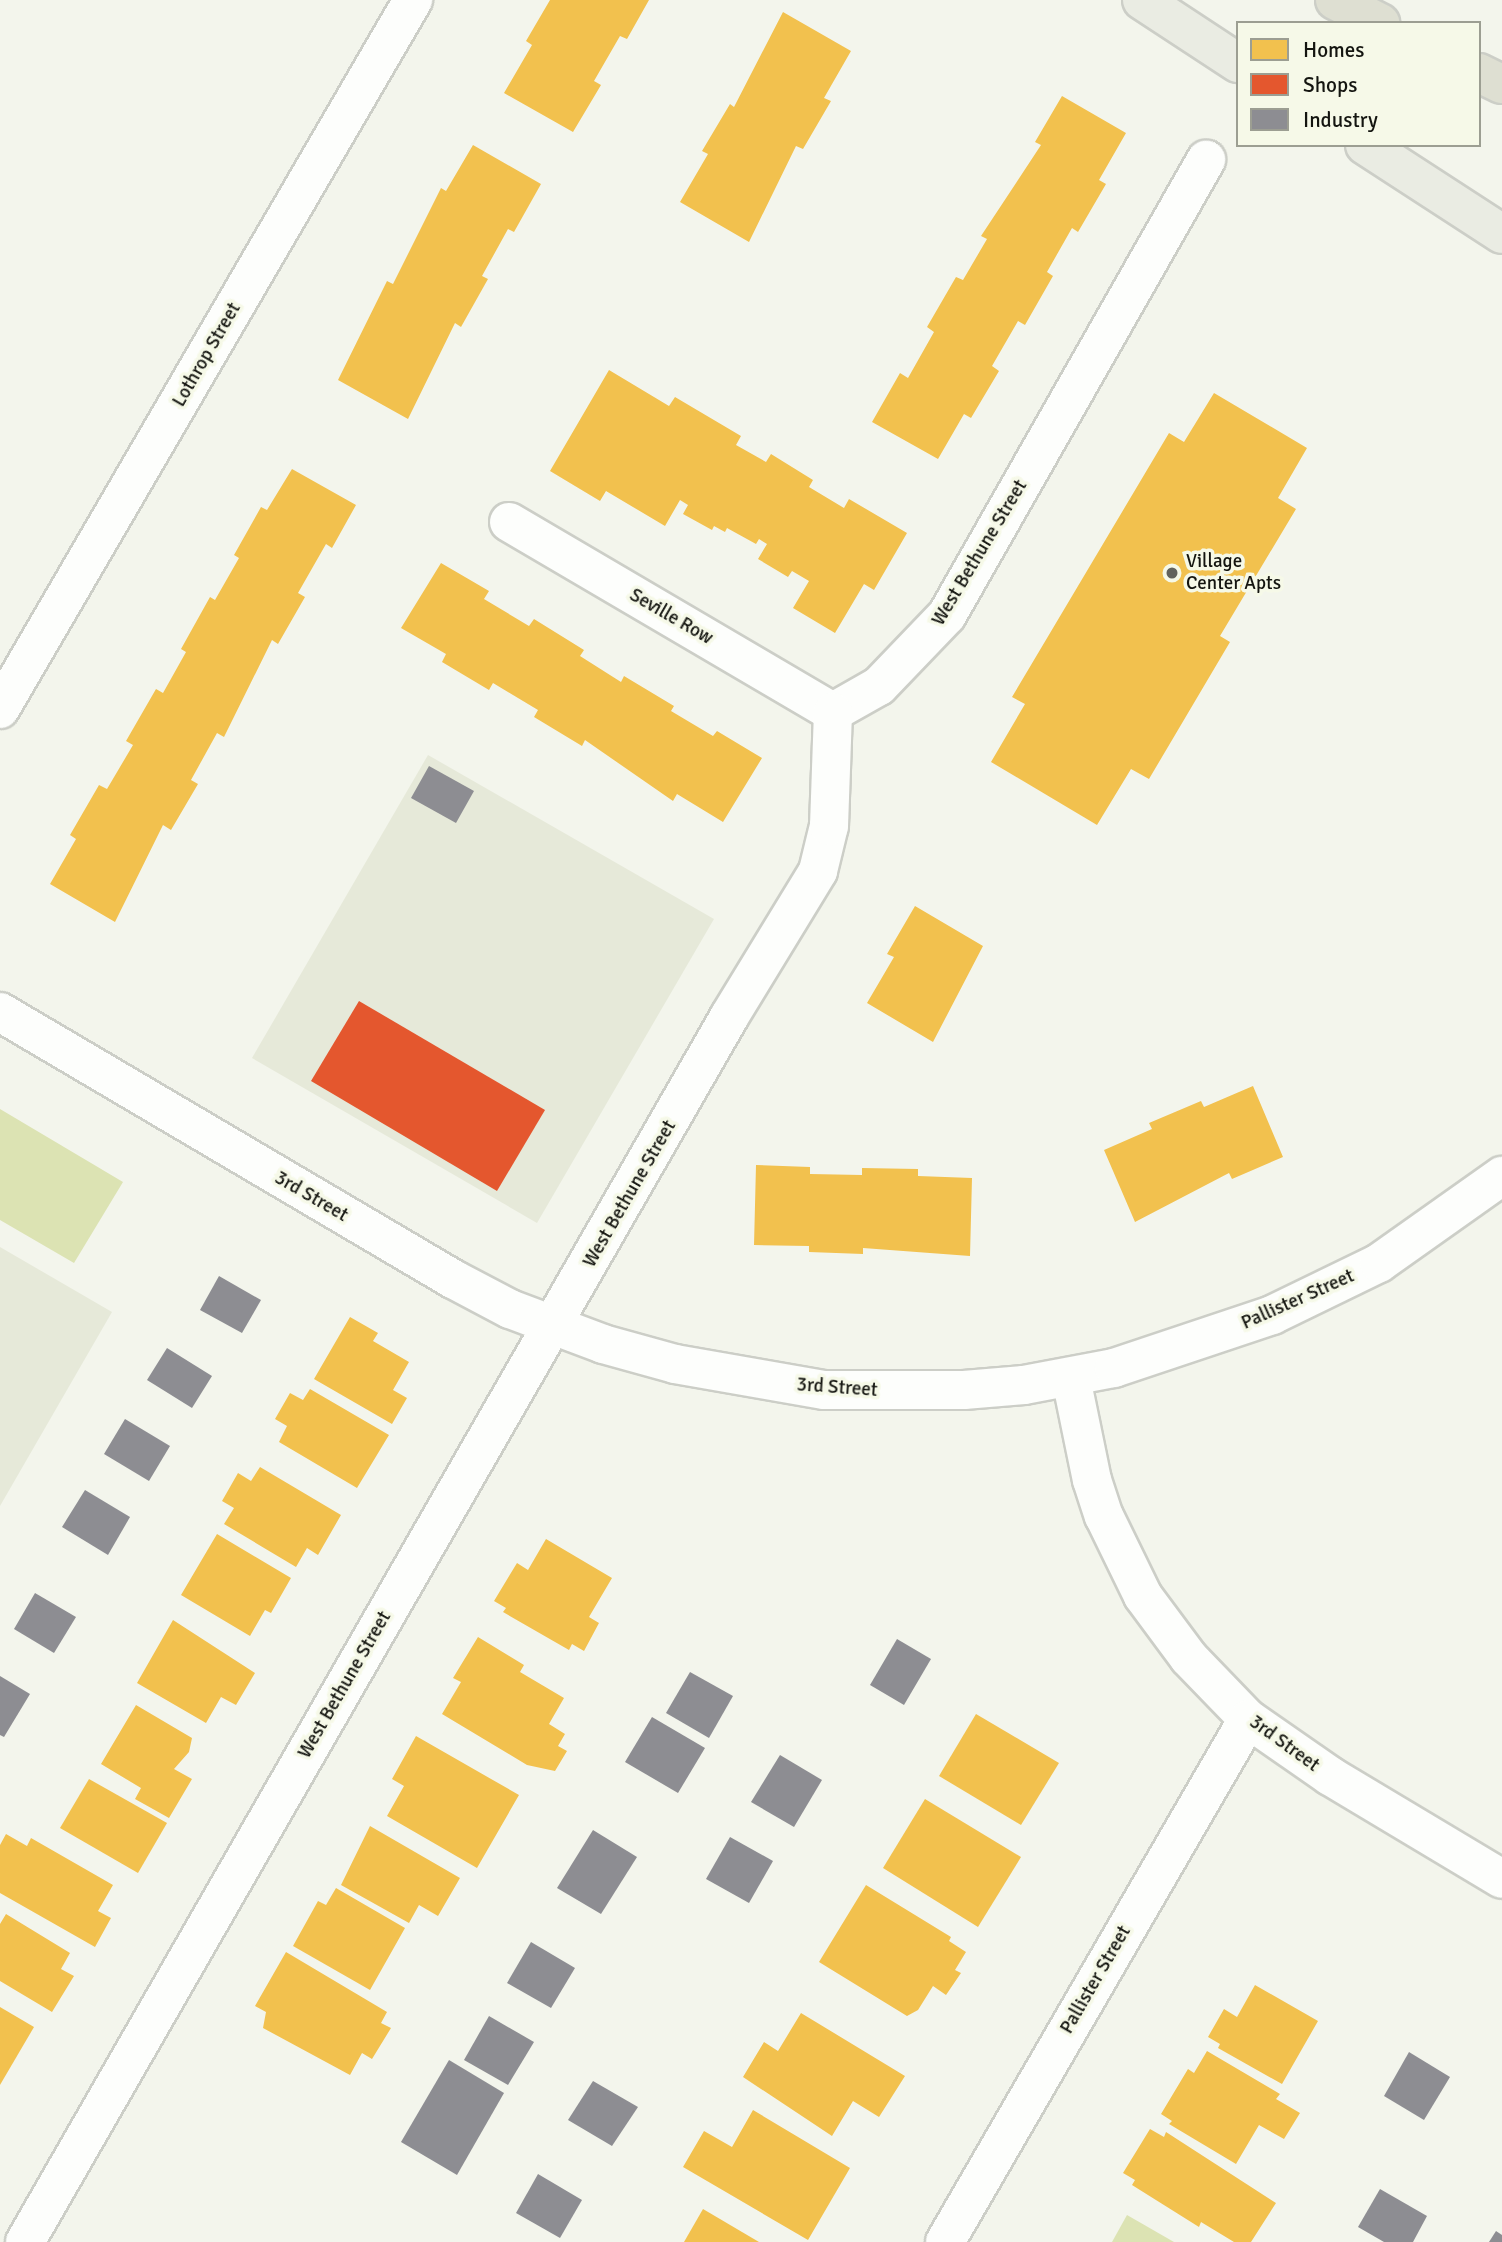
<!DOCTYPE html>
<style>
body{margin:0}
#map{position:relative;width:1502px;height:2242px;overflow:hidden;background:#f3f5ec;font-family:Signika,sans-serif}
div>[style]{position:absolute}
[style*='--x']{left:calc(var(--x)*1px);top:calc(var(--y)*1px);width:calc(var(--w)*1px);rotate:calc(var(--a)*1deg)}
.built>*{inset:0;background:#e6e9d9}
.green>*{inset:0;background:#dce3b3}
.homes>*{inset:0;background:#f2c14e}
.shops>*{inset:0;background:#e4572e}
.industry>*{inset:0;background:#8d8d92}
.roads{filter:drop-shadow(2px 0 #cccec7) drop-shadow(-2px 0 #cccec7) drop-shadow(0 2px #cccec7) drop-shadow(0 -2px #cccec7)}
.minor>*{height:38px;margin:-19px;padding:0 19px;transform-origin:19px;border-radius:19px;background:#fdfefc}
.major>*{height:38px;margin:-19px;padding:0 19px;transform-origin:19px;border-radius:19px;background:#eaece3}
.highway>*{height:38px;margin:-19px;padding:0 19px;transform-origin:19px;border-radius:19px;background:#dedfd2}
.dots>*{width:19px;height:19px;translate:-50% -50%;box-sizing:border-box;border:4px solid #f6f9e8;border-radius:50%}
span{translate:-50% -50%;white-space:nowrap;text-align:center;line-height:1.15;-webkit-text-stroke:7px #f6f9e8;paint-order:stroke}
.street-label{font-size:19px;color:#141510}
.poi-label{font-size:19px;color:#141510}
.left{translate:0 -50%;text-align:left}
.legend{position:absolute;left:1236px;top:21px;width:245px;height:126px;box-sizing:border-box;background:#f6f9e8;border:2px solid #9c9e92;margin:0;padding:9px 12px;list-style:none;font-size:21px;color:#141510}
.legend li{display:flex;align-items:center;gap:14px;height:35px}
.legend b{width:35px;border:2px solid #9c9e92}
</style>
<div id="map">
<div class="built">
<div style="clip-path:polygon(428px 755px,714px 919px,537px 1223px,252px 1058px)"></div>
<div style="clip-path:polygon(0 1247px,112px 1312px,0 1506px)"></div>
</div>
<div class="green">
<div style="clip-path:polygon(0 1109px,123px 1182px,74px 1263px,0 1220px)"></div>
<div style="clip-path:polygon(1127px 2215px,1174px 2242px,1112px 2242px)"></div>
</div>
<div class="homes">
<div style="clip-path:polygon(550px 0,649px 0,627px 39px,620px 36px,594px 81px,601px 85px,573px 132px,504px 93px,532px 45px,526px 41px)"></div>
<div style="clip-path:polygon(783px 12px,851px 51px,824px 98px,831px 101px,803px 149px,796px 146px,749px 242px,680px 202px,708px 154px,702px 151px,730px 104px,734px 107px)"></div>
<div style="clip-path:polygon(1062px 96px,1126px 133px,1099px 180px,1106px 184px,1078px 232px,1072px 228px,1047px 272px,1053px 276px,1025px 325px,1018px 321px,992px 366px,999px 371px,971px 418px,964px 414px,938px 459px,872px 422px,900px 373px,908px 378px,934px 332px,927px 327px,956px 277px,963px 280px,987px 239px,981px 236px,1041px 145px,1035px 142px)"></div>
<div style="clip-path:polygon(473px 145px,541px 184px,514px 232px,508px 229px,482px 276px,488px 279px,461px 327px,455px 323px,408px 419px,338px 380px,387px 281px,393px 284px,441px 188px,446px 191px)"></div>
<div style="clip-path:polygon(609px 370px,669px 406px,675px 397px,741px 436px,736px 445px,766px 462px,771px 454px,813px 480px,809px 487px,844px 508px,849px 499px,907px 533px,874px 590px,864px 584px,835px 633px,793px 608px,809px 581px,792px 571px,788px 577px,758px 559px,767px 544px,759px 539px,756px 544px,727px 528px,725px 532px,714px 526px,712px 530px,683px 514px,688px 505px,680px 500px,665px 526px,606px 491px,600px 501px,550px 471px)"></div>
<div style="clip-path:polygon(1214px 393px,1307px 448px,1278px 498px,1296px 509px,1220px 636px,1230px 642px,1149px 779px,1131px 769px,1097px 825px,991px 762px,1025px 704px,1012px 697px,1169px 433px,1184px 442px)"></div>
<div style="clip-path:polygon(292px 469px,356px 505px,332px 548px,326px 544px,298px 593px,305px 597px,278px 644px,272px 640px,224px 737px,217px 733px,191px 780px,198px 784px,171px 830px,163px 825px,115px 922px,50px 884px,76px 839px,70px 835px,99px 785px,107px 789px,133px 745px,126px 741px,156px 689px,163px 693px,186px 652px,181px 649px,210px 597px,215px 600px,239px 558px,234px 555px,261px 507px,267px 510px)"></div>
<div style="clip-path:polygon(441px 563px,489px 591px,484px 599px,529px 626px,534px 619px,584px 650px,580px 656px,621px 682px,624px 676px,674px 706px,671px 711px,713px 736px,717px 731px,762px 758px,723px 822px,677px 794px,673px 801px,585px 740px,582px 746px,534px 717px,538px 710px,493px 683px,489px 690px,442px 662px,446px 654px,401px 628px)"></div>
<div style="clip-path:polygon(915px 906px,983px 946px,933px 1042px,867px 1003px,894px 957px,887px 954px)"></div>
<div style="clip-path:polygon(1253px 1086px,1283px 1157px,1232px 1179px,1229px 1173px,1135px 1222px,1104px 1150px,1152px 1129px,1149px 1123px,1201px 1101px,1204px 1107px)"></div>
<div style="clip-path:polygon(756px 1165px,810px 1167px,810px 1174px,862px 1175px,862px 1168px,918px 1169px,918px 1176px,972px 1178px,970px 1256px,863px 1248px,863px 1254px,809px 1252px,809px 1246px,754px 1245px)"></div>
<div style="clip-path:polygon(350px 1317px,378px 1333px,373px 1341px,409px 1362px,393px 1390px,407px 1398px,392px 1424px,314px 1379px)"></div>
<div style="clip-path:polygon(310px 1389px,389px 1435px,357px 1488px,279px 1442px,287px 1426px,275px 1419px,290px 1393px,303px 1400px)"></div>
<div style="clip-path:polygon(260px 1467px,341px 1515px,318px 1555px,307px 1548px,296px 1567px,224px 1524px,234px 1508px,222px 1501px,238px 1473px,251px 1481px)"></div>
<div style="clip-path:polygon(217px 1534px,291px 1578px,271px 1613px,265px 1610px,250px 1636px,181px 1595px)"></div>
<div style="clip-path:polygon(546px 1539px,612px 1578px,589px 1617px,599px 1623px,584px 1651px,572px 1644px,569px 1650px,503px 1612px,506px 1608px,494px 1601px,517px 1563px,528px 1570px)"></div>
<div style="clip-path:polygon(173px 1620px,255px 1673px,236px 1705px,221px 1697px,206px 1723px,137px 1683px)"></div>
<div style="clip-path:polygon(478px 1637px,524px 1665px,520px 1672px,564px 1698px,549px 1724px,565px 1734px,558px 1746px,567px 1751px,555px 1771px,527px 1765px,442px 1714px,461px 1682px,453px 1678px)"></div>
<div style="clip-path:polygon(136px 1705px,192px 1738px,189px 1752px,174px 1769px,192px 1779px,169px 1818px,135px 1799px,141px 1788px,101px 1764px)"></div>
<div style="clip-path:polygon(976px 1714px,1059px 1763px,1021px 1825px,939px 1776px)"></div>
<div style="clip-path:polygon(416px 1736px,519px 1795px,477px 1868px,387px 1816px,404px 1786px,392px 1779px)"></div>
<div style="clip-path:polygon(89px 1779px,167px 1823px,138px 1873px,60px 1828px)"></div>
<div style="clip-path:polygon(925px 1799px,1021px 1857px,978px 1927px,883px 1868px)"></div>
<div style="clip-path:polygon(370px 1826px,460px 1878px,438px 1916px,419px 1905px,409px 1923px,341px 1885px)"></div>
<div style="clip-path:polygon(6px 1834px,27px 1846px,31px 1838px,113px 1885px,98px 1911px,111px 1918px,95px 1947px,0 1893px,0 1845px)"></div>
<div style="clip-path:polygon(866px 1885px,951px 1937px,949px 1941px,966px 1952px,955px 1970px,961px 1973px,946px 1995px,933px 1986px,918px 2010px,907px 2016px,819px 1962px)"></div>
<div style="clip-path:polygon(336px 1888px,405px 1928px,370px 1990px,293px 1946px,318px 1901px,326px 1905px)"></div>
<div style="clip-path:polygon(6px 1914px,70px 1953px,61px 1969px,74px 1976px,52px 2012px,0 1981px,0 1924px)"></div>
<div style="clip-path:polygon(286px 1952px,387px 2012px,381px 2023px,391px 2028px,372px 2059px,362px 2053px,350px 2075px,263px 2028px,266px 2012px,255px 2006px)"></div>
<div style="clip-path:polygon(1255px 1985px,1318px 2021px,1282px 2084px,1218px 2048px,1220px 2044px,1208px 2037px,1224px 2009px,1237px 2017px)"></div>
<div style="clip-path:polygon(0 2007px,34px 2027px,0 2085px)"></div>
<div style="clip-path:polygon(801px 2013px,905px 2076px,879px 2117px,853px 2101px,832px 2136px,743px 2077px,764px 2042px,778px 2051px)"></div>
<div style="clip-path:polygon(1207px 2051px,1280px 2094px,1276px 2099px,1300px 2113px,1284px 2139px,1259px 2125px,1236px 2164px,1169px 2124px,1172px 2121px,1161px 2114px,1188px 2069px,1194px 2073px)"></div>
<div style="clip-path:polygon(753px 2110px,850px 2168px,808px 2240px,683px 2167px,704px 2131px,732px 2147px)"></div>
<div style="clip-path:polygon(1150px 2129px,1164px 2137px,1166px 2132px,1276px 2203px,1251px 2242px,1234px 2242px,1201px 2222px,1199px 2227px,1132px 2185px,1135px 2180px,1123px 2173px)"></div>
<div style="clip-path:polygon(703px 2209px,759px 2242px,684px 2242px)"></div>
</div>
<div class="shops">
<div style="clip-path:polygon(359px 1001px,545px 1110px,497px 1191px,311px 1081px)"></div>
</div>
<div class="industry">
<div style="clip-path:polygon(429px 766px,474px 791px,456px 823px,411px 798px)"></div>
<div style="clip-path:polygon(219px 1276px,261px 1300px,242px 1333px,200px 1310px)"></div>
<div style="clip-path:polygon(167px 1348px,212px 1376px,192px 1408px,147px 1380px)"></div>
<div style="clip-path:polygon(125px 1419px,170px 1446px,149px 1481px,104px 1454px)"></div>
<div style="clip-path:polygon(85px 1490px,130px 1517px,108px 1555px,62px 1527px)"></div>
<div style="clip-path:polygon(35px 1593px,76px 1617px,54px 1653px,14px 1629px)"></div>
<div style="clip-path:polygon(897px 1639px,931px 1659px,904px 1705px,870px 1685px)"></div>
<div style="clip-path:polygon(690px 1672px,733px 1696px,709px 1738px,666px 1713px)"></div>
<div style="clip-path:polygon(0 1676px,30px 1694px,4px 1737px,0 1735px)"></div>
<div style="clip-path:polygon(652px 1717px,705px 1748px,678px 1793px,625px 1762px)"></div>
<div style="clip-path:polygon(780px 1755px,822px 1780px,794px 1827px,751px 1802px)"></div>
<div style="clip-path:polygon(593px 1830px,637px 1857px,601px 1914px,557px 1888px)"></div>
<div style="clip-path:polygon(730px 1837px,773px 1861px,749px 1903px,706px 1879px)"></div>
<div style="clip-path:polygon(531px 1942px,575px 1968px,551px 2008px,507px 1983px)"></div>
<div style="clip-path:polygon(489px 2016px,534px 2042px,508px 2085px,464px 2060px)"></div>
<div style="clip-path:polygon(1409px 2052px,1450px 2077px,1424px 2120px,1384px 2096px)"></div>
<div style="clip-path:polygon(449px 2060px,504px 2093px,457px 2175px,401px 2142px)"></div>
<div style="clip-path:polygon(593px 2081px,638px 2107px,612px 2146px,568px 2120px)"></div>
<div style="clip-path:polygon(538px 2174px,582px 2200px,560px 2238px,516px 2213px)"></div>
<div style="clip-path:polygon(1380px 2189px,1427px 2216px,1413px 2242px,1384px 2242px,1358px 2227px)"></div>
<div style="clip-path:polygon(1496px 2231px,1502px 2235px,1502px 2242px,1489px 2242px)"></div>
</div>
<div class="roads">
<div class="minor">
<div style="--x:509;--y:522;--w:376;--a:30.4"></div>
<div style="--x:0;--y:709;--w:821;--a:-59.78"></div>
<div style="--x:833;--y:712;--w:53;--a:-29.5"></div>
<div style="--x:879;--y:686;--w:98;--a:-46.2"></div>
<div style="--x:947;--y:615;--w:524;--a:-60.35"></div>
<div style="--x:0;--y:1012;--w:526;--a:30.52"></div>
<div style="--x:453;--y:1279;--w:64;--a:27.8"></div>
<div style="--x:510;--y:1309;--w:99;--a:20.6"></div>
<div style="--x:603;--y:1344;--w:75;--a:15.5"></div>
<div style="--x:675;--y:1364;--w:151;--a:9.9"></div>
<div style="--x:824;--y:1390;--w:140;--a:0"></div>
<div style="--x:964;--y:1390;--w:60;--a:-4.8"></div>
<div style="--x:1024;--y:1385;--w:92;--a:-10.7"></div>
<div style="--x:1114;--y:1368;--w:167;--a:-18.5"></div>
<div style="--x:1272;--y:1315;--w:119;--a:-25.9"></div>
<div style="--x:1379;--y:1263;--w:151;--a:-35.3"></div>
<div style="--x:1071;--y:1378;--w:104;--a:78.4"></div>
<div style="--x:1092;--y:1480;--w:38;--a:72"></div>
<div style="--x:1104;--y:1516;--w:89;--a:64"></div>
<div style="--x:1143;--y:1596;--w:77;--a:53.4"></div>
<div style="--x:1189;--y:1658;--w:85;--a:46"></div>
<div style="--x:1248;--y:1719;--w:100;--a:34.8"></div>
<div style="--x:1330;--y:1776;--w:200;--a:30.9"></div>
<div style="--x:25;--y:2242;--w:1413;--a:-60.11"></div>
<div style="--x:729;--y:1017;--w:171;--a:-58.6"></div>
<div style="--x:818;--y:871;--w:46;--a:-76.3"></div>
<div style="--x:829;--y:826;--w:114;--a:-88"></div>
<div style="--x:945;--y:2242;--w:604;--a:-59.91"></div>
</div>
<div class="major">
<div style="--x:1142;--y:0;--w:115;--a:33.3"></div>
<div style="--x:1365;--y:145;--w:163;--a:33"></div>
</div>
<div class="highway">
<div style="--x:1335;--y:0;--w:51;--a:27.1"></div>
<div style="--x:1479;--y:73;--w:25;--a:26"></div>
</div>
</div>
<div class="dots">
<div style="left:1172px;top:573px;background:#62635d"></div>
</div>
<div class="street-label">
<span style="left:207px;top:355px;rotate:-60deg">Lothrop Street</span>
<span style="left:980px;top:553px;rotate:-59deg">West Bethune Street</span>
<span style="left:671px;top:617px;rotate:30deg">Seville Row</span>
<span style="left:630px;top:1194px;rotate:-60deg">West Bethune Street</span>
<span style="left:311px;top:1197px;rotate:30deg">3rd Street</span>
<span style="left:1298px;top:1300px;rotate:-24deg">Pallister Street</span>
<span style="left:837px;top:1388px;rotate:4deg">3rd Street</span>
<span style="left:345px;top:1685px;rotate:-60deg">West Bethune Street</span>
<span style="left:1284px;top:1744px;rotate:36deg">3rd Street</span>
<span style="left:1096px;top:1980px;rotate:-60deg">Pallister Street</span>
</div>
<div class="poi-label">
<span class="left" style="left:1186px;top:573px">Village<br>Center Apts</span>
</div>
<ul class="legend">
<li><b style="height:19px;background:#f2c14e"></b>Homes</li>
<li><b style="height:19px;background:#e4572e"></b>Shops</li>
<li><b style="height:19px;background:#8d8d92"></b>Industry</li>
</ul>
</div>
